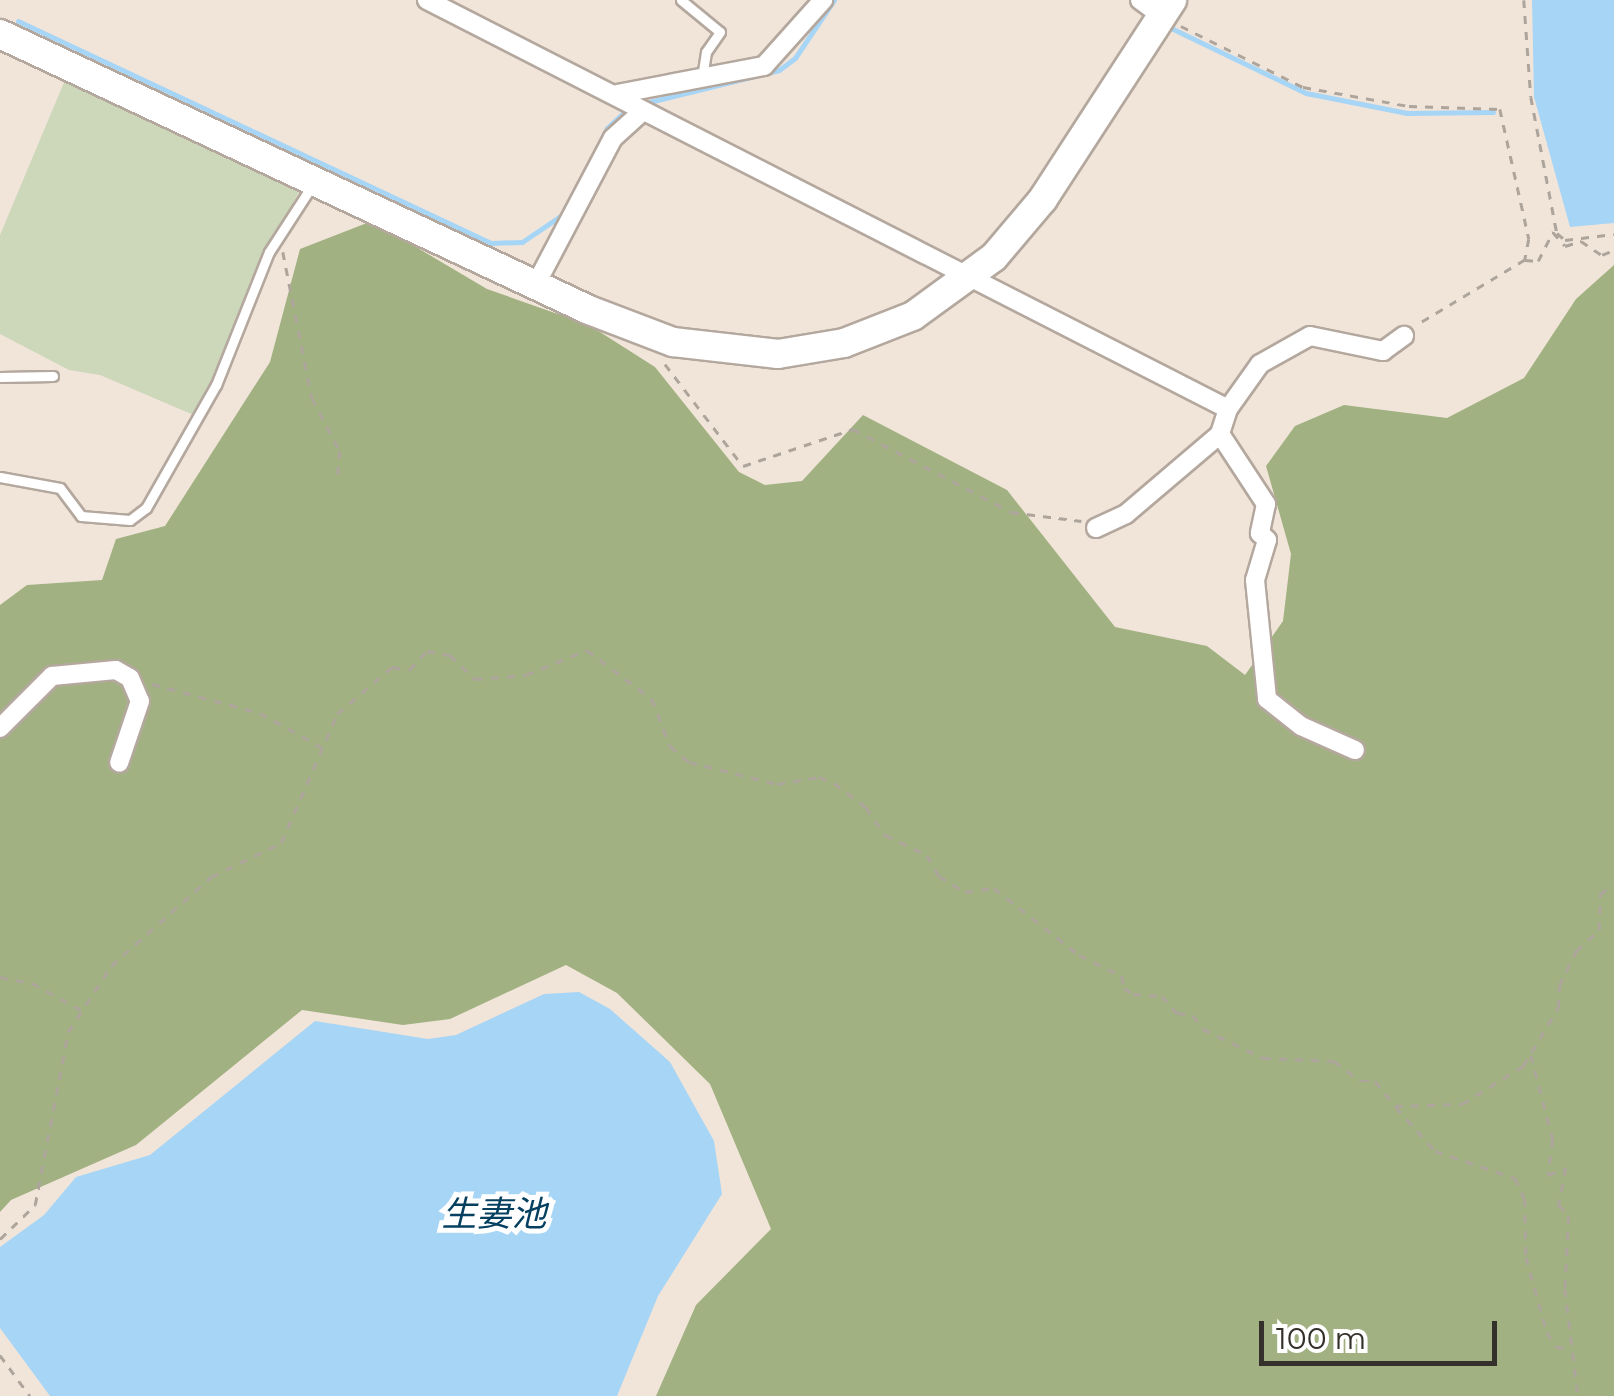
<!DOCTYPE html>
<meta charset="utf-8">
<style>
body{margin:0}
#map{position:relative;width:1614px;height:1396px;overflow:hidden;background:#f1e5da;font-family:Montserrat,"Noto Sans JP",sans-serif}
div>[style]{position:absolute}
[style*='--x']{left:calc(var(--x)*1px);top:calc(var(--y)*1px);width:calc(var(--w)*1px);rotate:calc(var(--a)*1deg)}
.green>*{inset:0;background:#cdd7ba}
.forest>*{inset:0;background:#a2b182}
.water>*{inset:0;background:#a7d5f6}
.stream>*{height:5px;margin:-2.5px;padding:0 2.5px;transform-origin:2.5px;border-radius:2.5px;background:#a7d5f6}
.path>*{height:2.5px;margin-top:-1.25px;transform-origin:0;background:repeating-linear-gradient(90deg,#ada49b 0 8px,transparent 0 16px)}
.roads{filter:drop-shadow(2px 0 #b4a89e) drop-shadow(-2px 0 #b4a89e) drop-shadow(0 2px #b4a89e) drop-shadow(0 -2px #b4a89e)}
.lane>*{height:9px;margin:-4.5px;padding:0 4.5px;transform-origin:4.5px;border-radius:4.5px;background:#fff}
.street>*{height:18px;margin:-9px;padding:0 9px;transform-origin:9px;border-radius:9px;background:#fff}
.secondary>*{height:28px;margin:-14px;padding:0 14px;transform-origin:14px;border-radius:14px;background:#fff}
span{translate:-50% -50%;white-space:nowrap;text-align:center;line-height:1.15;-webkit-text-stroke:10px #fff;paint-order:stroke}
.water-label{font-size:35px;color:#064060;font-style:italic}
.scale{position:absolute;left:1259px;top:1321px;width:238px;height:45px;box-sizing:border-box;border:5px solid #34302b;border-top:0;padding-left:12px;font-size:30px;line-height:35px;white-space:nowrap;color:#34302b;-webkit-text-stroke:8px #fff;paint-order:stroke}
</style>
<div id="map">
<div class="green">
<div style="clip-path:polygon(65px 80px,300px 190px,250px 282px,229px 364px,203px 419px,100px 375px,69px 370px,0 334px,0 235px)"></div>
</div>
<div class="forest">
<div style="clip-path:polygon(372px 221px,487px 289px,589px 325px,655px 367px,739px 472px,765px 485px,802px 481px,863px 415px,1007px 490px,1115px 627px,1207px 646px,1245px 675px,1283px 621px,1291px 554px,1266px 466px,1295px 426px,1344px 405px,1447px 418px,1524px 378px,1576px 299px,1614px 265px,1614px 1396px,656px 1396px,696px 1305px,771px 1229px,710px 1084px,617px 993px,566px 965px,450px 1019px,403px 1025px,302px 1010px,136px 1145px,11px 1200px,0 1212px,0 605px,27px 585px,102px 580px,116px 539px,165px 526px,270px 362px,300px 249px)"></div>
</div>
<div class="water">
<div style="clip-path:polygon(1532px 0,1614px 0,1614px 223px,1570px 227px,1534px 97px)"></div>
<div style="clip-path:polygon(579px 992px,610px 1009px,670px 1062px,714px 1141px,722px 1194px,658px 1296px,617px 1396px,50px 1396px,0 1328px,0 1247px,44px 1215px,76px 1177px,150px 1155px,315px 1021px,428px 1039px,456px 1035px,544px 994px)"></div>
</div>
<div class="stream">
<div style="--x:18;--y:21;--w:523;--a:25.14"></div>
<div style="--x:491;--y:243;--w:31;--a:-2"></div>
<div style="--x:522;--y:242;--w:52;--a:-34"></div>
<div style="--x:1173;--y:29;--w:148;--a:25.7"></div>
<div style="--x:1306;--y:93;--w:103;--a:11.2"></div>
<div style="--x:1407;--y:113;--w:86;--a:-0.7"></div>
<div style="--x:645;--y:103;--w:138;--a:-13.8"></div>
<div style="--x:779;--y:70;--w:20;--a:-37"></div>
<div style="--x:795;--y:58;--w:70;--a:-56.1"></div>
<div style="--x:585;--y:172;--w:49;--a:-63.4"></div>
<div style="--x:607;--y:128;--w:23;--a:-43"></div>
</div>
<div class="path">
<div style="--x:1524;--y:0;--w:97;--a:85.9"></div>
<div style="--x:1531;--y:97;--w:138;--a:79.2"></div>
<div style="--x:1557;--y:233;--w:11;--a:41"></div>
<div style="--x:1565;--y:240;--w:49;--a:-7"></div>
<div style="--x:1181;--y:26;--w:136;--a:26.6"></div>
<div style="--x:1303;--y:87;--w:108;--a:10.2"></div>
<div style="--x:1409;--y:106;--w:91;--a:1.9"></div>
<div style="--x:1500;--y:109;--w:133;--a:77.4"></div>
<div style="--x:1529;--y:239;--w:21;--a:101"></div>
<div style="--x:1525;--y:260;--w:126;--a:149"></div>
<div style="--x:283;--y:252;--w:149;--a:78.8"></div>
<div style="--x:312;--y:398;--w:60;--a:62.2"></div>
<div style="--x:340;--y:451;--w:24;--a:95"></div>
<div style="--x:1525;--y:260;--w:13;--a:4"></div>
<div style="--x:1538;--y:261;--w:33;--a:-63"></div>
<div style="--x:1553;--y:232;--w:18;--a:49"></div>
<div style="--x:1565;--y:246;--w:17;--a:-17"></div>
<div style="--x:1581;--y:241;--w:25;--a:34"></div>
<div style="--x:1602;--y:255;--w:13;--a:-23"></div>
<div style="--x:665;--y:364;--w:128;--a:52.6"></div>
<div style="--x:743;--y:466;--w:116;--a:-18.6"></div>
<div style="--x:853;--y:429;--w:178;--a:27.7"></div>
<div style="--x:1011;--y:512;--w:71;--a:7.3"></div>
<div style="--x:152;--y:684;--w:112;--a:15"></div>
<div style="--x:260;--y:713;--w:70;--a:29.1"></div>
<div style="--x:0;--y:977;--w:33;--a:11"></div>
<div style="--x:32;--y:983;--w:56;--a:28.9"></div>
<div style="--x:1531;--y:1055;--w:88;--a:75.5"></div>
<div style="--x:1553;--y:1140;--w:35;--a:98"></div>
<div style="--x:1548;--y:1175;--w:19;--a:-21"></div>
<div style="--x:1566;--y:1168;--w:38;--a:101"></div>
<div style="--x:1559;--y:1205;--w:15;--a:48"></div>
<div style="--x:1569;--y:1216;--w:73;--a:93.1"></div>
<div style="--x:1565;--y:1289;--w:108;--a:83.1"></div>
<div style="--x:1396;--y:1107;--w:59;--a:48.4"></div>
<div style="--x:1435;--y:1151;--w:84;--a:18.6"></div>
<div style="--x:1515;--y:1178;--w:23;--a:65"></div>
<div style="--x:1525;--y:1199;--w:58;--a:89"></div>
<div style="--x:1526;--y:1257;--w:78;--a:74.4"></div>
<div style="--x:1547;--y:1332;--w:17;--a:59"></div>
<div style="--x:1556;--y:1347;--w:11;--a:5"></div>
<div style="--x:0;--y:1239;--w:49;--a:-44.2"></div>
<div style="--x:35;--y:1205;--w:176;--a:-79.2"></div>
<div style="--x:68;--y:1032;--w:79;--a:-56.9"></div>
<div style="--x:111;--y:966;--w:134;--a:-41.7"></div>
<div style="--x:211;--y:877;--w:78;--a:-25.9"></div>
<div style="--x:281;--y:843;--w:141;--a:-66.5"></div>
<div style="--x:337;--y:714;--w:72;--a:-40.5"></div>
<div style="--x:392;--y:667;--w:17;--a:10"></div>
<div style="--x:409;--y:670;--w:26;--a:-47"></div>
<div style="--x:427;--y:651;--w:23;--a:10"></div>
<div style="--x:450;--y:655;--w:35;--a:44"></div>
<div style="--x:475;--y:679;--w:51;--a:-4.5"></div>
<div style="--x:526;--y:675;--w:66;--a:-22.3"></div>
<div style="--x:587;--y:650;--w:81;--a:37"></div>
<div style="--x:652;--y:699;--w:50;--a:69"></div>
<div style="--x:670;--y:746;--w:25;--a:40"></div>
<div style="--x:689;--y:762;--w:91;--a:14"></div>
<div style="--x:777;--y:784;--w:43;--a:-9.5"></div>
<div style="--x:819;--y:777;--w:16;--a:22"></div>
<div style="--x:834;--y:783;--w:40;--a:37"></div>
<div style="--x:866;--y:807;--w:34;--a:56"></div>
<div style="--x:885;--y:835;--w:47;--a:25.5"></div>
<div style="--x:927;--y:855;--w:24;--a:60"></div>
<div style="--x:939;--y:876;--w:31;--a:32"></div>
<div style="--x:965;--y:892;--w:29;--a:-8"></div>
<div style="--x:994;--y:888;--w:108;--a:38.2"></div>
<div style="--x:1079;--y:955;--w:48;--a:26"></div>
<div style="--x:1122;--y:976;--w:12;--a:81"></div>
<div style="--x:1124;--y:988;--w:11;--a:34"></div>
<div style="--x:1133;--y:994;--w:29;--a:4"></div>
<div style="--x:1162;--y:996;--w:23;--a:49"></div>
<div style="--x:1177;--y:1013;--w:16;--a:7"></div>
<div style="--x:1193;--y:1015;--w:17;--a:54"></div>
<div style="--x:1203;--y:1029;--w:67;--a:25.8"></div>
<div style="--x:1263;--y:1058;--w:71;--a:2.4"></div>
<div style="--x:1334;--y:1061;--w:34;--a:37"></div>
<div style="--x:1361;--y:1081;--w:14;--a:0"></div>
<div style="--x:1375;--y:1081;--w:32;--a:51"></div>
<div style="--x:1395;--y:1106;--w:67;--a:-1.7"></div>
<div style="--x:1462;--y:1104;--w:72;--a:-31.9"></div>
<div style="--x:1523;--y:1066;--w:68;--a:-58.9"></div>
<div style="--x:1558;--y:1008;--w:22;--a:-87"></div>
<div style="--x:1559;--y:986;--w:39;--a:-64"></div>
<div style="--x:1576;--y:951;--w:31;--a:-42"></div>
<div style="--x:1599;--y:930;--w:36;--a:-88"></div>
<div style="--x:1600;--y:894;--w:17;--a:-36"></div>
<div style="--x:0;--y:1355;--w:51;--a:53.8"></div>
</div>
<div class="roads">
<div class="lane">
<div style="--x:681;--y:0;--w:50;--a:39.4"></div>
<div style="--x:720;--y:32;--w:24;--a:125"></div>
<div style="--x:706;--y:52;--w:24;--a:99"></div>
<div style="--x:0;--y:377;--w:53;--a:-1.1"></div>
<div style="--x:0;--y:477;--w:61;--a:10.4"></div>
<div style="--x:60;--y:488;--w:35;--a:53"></div>
<div style="--x:81;--y:516;--w:49;--a:4.7"></div>
<div style="--x:130;--y:520;--w:20;--a:-37"></div>
<div style="--x:146;--y:508;--w:142;--a:-60.4"></div>
<div style="--x:216;--y:385;--w:143;--a:-68.3"></div>
<div style="--x:269;--y:252;--w:81;--a:-57.1"></div>
</div>
<div class="street">
<div style="--x:427;--y:0;--w:899;--a:27.05"></div>
<div style="--x:1228;--y:409;--w:55;--a:-54.6"></div>
<div style="--x:1260;--y:364;--w:57;--a:-29.2"></div>
<div style="--x:1310;--y:336;--w:75;--a:11.6"></div>
<div style="--x:1383;--y:351;--w:26;--a:-36"></div>
<div style="--x:1140;--y:0;--w:27;--a:36"></div>
<div style="--x:617;--y:94;--w:150;--a:-10.8"></div>
<div style="--x:764;--y:66;--w:89;--a:-48.2"></div>
<div style="--x:536;--y:284;--w:165;--a:-62.2"></div>
<div style="--x:613;--y:138;--w:39;--a:-42"></div>
<div style="--x:1228;--y:409;--w:26;--a:108"></div>
<div style="--x:1220;--y:434;--w:84;--a:56.7"></div>
<div style="--x:1266;--y:504;--w:30;--a:102"></div>
<div style="--x:1260;--y:533;--w:10;--a:45"></div>
<div style="--x:1267;--y:540;--w:42;--a:106.7"></div>
<div style="--x:1255;--y:580;--w:120;--a:84.2"></div>
<div style="--x:1267;--y:699;--w:43;--a:38.5"></div>
<div style="--x:1301;--y:726;--w:59;--a:24"></div>
<div style="--x:1096;--y:528;--w:33;--a:-25"></div>
<div style="--x:1126;--y:514;--w:123;--a:-40.4"></div>
<div style="--x:0;--y:728;--w:74;--a:-45"></div>
<div style="--x:52;--y:676;--w:64;--a:-5.4"></div>
<div style="--x:116;--y:670;--w:16;--a:30"></div>
<div style="--x:130;--y:678;--w:25;--a:67"></div>
<div style="--x:140;--y:701;--w:65;--a:108.7"></div>
</div>
<div class="secondary">
<div style="--x:0;--y:34;--w:650;--a:25.11"></div>
<div style="--x:589;--y:310;--w:90;--a:20.9"></div>
<div style="--x:673;--y:342;--w:106;--a:6.5"></div>
<div style="--x:778;--y:354;--w:67;--a:-9.5"></div>
<div style="--x:844;--y:343;--w:74;--a:-21.4"></div>
<div style="--x:913;--y:316;--w:100;--a:-36.1"></div>
<div style="--x:994;--y:257;--w:76;--a:-49.8"></div>
<div style="--x:1043;--y:199;--w:237;--a:-57"></div>
</div>
</div>
<div class="water-label">
<span style="left:494px;top:1214px">生妻池</span>
</div>
<div class="scale">100 m</div>
</div>
